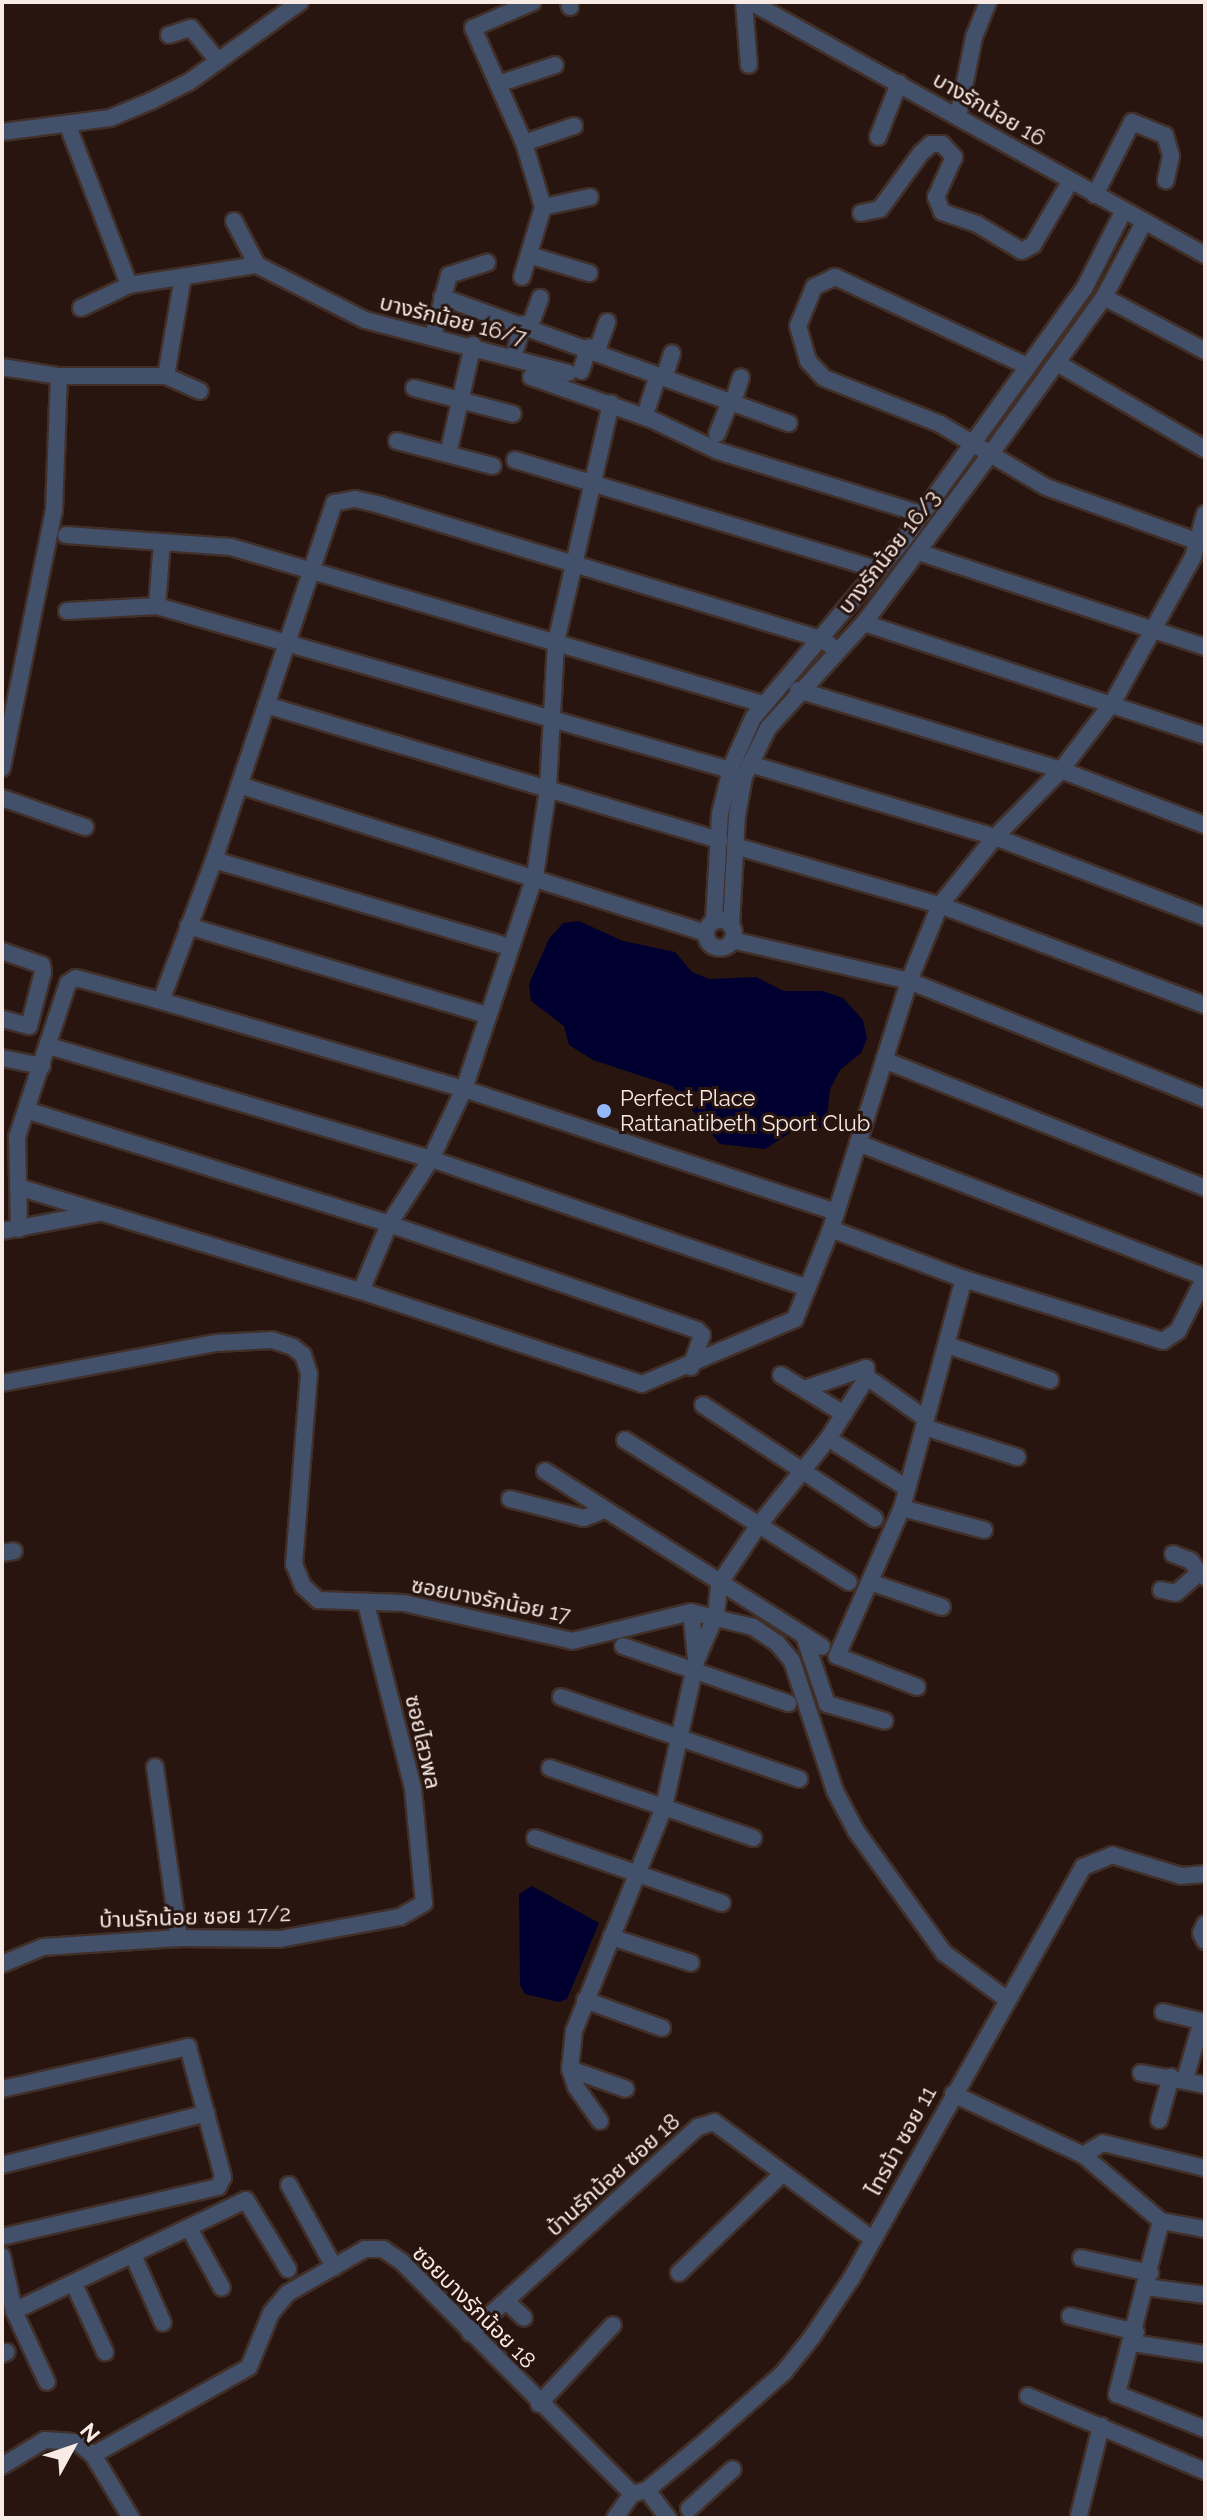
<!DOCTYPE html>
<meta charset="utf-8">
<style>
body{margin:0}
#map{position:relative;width:1207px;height:2520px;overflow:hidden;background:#28150f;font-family:Raleway,"Noto Sans Thai",sans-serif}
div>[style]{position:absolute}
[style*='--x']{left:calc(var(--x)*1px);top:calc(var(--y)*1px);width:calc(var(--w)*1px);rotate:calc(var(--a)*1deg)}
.water>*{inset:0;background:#000030}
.roads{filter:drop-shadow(2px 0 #412f29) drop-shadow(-2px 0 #412f29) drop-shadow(0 2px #412f29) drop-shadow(0 -2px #412f29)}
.minor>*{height:16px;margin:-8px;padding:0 8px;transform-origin:8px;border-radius:8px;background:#435069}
.minor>.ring{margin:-8px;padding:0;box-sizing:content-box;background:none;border:16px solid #435069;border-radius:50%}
.dots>*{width:22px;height:22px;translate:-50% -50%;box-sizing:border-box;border:4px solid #28150f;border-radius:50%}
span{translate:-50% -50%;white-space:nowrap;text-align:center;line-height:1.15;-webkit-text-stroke:6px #28150f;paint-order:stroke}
.street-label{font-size:22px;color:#f8eae5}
.poi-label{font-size:22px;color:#f8eae5}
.left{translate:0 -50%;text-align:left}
.frame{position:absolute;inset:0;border:4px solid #f8eae5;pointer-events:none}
.north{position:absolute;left:32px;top:2408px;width:80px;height:80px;-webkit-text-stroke:6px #28150f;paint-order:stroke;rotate:50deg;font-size:22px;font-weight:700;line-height:32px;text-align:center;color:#f8eae5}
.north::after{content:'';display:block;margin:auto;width:28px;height:36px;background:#f8eae5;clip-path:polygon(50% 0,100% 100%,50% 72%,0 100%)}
</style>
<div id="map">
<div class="water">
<div style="clip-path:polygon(579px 921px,623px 941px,675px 952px,692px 972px,709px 979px,756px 977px,784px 991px,823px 991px,843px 998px,863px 1020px,867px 1038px,861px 1053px,840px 1070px,830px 1089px,826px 1127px,793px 1131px,765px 1149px,720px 1144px,692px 1110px,706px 1099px,700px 1089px,686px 1099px,672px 1086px,593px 1060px,569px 1045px,564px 1026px,531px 1001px,529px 984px,549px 939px,563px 923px)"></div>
<div style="clip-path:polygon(532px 1886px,599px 1923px,567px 1999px,559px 2002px,525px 1994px,520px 1985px,519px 1894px)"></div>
</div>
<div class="roads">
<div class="minor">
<div style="--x:569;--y:2;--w:5;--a:79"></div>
<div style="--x:744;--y:2;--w:63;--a:85.5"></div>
<div style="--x:751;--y:2;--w:520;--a:29.13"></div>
<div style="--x:169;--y:35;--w:23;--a:-18"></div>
<div style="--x:191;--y:28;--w:43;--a:50.7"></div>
<div style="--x:498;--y:84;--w:60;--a:-18.4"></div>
<div style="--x:958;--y:117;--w:82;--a:-78.7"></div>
<div style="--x:974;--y:37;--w:38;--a:-68"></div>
<div style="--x:68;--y:126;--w:170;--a:69"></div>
<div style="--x:129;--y:285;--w:130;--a:-8.9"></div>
<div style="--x:257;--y:265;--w:121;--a:27"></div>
<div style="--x:365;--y:320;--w:210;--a:14.6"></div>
<div style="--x:2;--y:132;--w:109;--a:-7.4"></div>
<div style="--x:110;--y:118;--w:44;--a:-22.5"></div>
<div style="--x:151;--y:101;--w:42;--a:-26.6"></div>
<div style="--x:189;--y:82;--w:137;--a:-35.8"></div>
<div style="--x:878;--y:137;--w:58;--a:-68.7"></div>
<div style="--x:524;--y:143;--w:53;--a:-18.8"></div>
<div style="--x:1095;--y:195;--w:82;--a:-63.1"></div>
<div style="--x:1132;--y:122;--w:35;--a:22"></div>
<div style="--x:1165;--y:135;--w:22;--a:74"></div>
<div style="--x:1171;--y:156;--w:25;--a:102"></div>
<div style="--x:543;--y:207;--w:48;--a:-12"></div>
<div style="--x:861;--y:213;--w:19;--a:-12"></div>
<div style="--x:880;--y:209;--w:69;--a:-53.8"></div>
<div style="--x:921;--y:153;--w:13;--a:-42"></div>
<div style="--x:931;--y:144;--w:11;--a:0"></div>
<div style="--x:942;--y:144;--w:18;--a:47"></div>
<div style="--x:954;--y:157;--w:44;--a:114.2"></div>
<div style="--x:936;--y:197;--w:16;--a:68"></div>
<div style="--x:942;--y:212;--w:37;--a:19"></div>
<div style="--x:977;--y:224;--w:52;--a:31"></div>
<div style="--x:1022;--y:251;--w:13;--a:-29"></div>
<div style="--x:1033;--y:245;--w:73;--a:-59.6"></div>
<div style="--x:234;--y:221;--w:50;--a:62.4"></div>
<div style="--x:529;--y:255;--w:63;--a:16.7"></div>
<div style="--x:522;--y:277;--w:73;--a:-73.3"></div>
<div style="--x:543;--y:207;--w:67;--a:-106.5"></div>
<div style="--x:524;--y:143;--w:126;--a:-113.9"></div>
<div style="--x:473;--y:28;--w:65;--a:-23.4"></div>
<div style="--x:442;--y:297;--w:369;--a:20"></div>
<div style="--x:1104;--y:297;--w:115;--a:28.1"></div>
<div style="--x:81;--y:308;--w:53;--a:-25.6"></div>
<div style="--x:530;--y:326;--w:30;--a:-70"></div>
<div style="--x:433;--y:336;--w:63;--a:-75.3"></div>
<div style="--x:449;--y:275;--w:40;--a:-18"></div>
<div style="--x:516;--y:348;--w:25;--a:-74"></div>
<div style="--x:597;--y:350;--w:30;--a:-70"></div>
<div style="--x:1057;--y:363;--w:171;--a:30.2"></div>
<div style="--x:1027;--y:366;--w:212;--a:-155.1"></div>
<div style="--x:835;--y:277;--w:23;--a:155"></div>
<div style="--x:814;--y:287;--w:42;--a:112.3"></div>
<div style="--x:798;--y:326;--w:36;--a:74"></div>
<div style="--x:808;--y:361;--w:23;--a:47"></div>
<div style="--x:824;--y:378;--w:125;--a:21.6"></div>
<div style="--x:940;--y:424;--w:123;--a:30.7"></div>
<div style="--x:1046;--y:487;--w:159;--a:19.8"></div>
<div style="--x:2;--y:367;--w:58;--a:9"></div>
<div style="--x:581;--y:371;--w:25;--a:-72"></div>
<div style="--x:166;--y:376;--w:37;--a:24"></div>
<div style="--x:531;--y:377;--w:129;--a:19.4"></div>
<div style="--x:653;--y:420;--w:72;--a:25.5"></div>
<div style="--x:718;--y:451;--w:214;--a:17.2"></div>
<div style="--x:664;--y:378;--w:26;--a:-72"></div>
<div style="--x:414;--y:388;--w:102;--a:14.7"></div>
<div style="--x:733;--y:402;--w:26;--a:-72"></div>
<div style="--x:648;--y:406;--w:32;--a:-72"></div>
<div style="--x:717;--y:434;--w:35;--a:-68"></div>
<div style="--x:397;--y:441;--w:99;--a:14.6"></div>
<div style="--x:448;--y:454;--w:112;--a:-77.1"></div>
<div style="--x:515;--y:460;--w:380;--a:16.8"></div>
<div style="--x:66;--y:535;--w:165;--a:4.2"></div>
<div style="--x:231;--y:547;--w:555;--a:16.44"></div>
<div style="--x:918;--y:552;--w:302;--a:18.3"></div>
<div style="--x:157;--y:606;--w:64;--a:-85.5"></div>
<div style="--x:67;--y:611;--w:90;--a:-3.2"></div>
<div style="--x:157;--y:606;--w:596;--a:15.97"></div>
<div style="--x:864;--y:623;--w:359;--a:18.3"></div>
<div style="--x:798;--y:690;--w:275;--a:16.9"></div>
<div style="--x:1061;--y:770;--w:154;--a:20.9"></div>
<div style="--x:266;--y:705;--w:473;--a:16.6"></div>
<div style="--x:750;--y:764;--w:256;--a:16.6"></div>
<div style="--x:995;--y:837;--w:225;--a:20.9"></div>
<div style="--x:2;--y:768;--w:262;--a:-78.6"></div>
<div style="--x:54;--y:511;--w:135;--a:-87.9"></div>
<div style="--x:59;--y:376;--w:107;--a:0"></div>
<div style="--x:166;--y:376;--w:100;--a:-80.3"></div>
<div style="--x:239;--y:785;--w:490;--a:17.6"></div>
<div style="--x:2;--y:798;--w:88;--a:19.3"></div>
<div style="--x:735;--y:846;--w:213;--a:16.1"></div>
<div style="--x:940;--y:905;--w:283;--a:20.7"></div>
<div style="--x:214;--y:860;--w:309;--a:16.4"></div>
<div class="ring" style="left:706px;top:920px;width:12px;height:12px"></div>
<div style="--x:714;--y:921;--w:107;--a:-86.8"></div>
<div style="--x:720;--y:814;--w:50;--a:-76.2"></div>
<div style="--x:732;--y:765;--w:51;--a:-65.9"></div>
<div style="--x:753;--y:718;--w:234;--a:-49.8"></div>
<div style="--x:904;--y:539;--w:310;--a:-54.3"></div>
<div style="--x:1085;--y:287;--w:84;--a:-63.1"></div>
<div style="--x:188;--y:926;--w:312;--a:16.6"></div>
<div style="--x:731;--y:926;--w:110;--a:-86.9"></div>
<div style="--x:737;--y:816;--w:40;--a:-80"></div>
<div style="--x:744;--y:777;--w:55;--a:-63.9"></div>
<div style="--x:768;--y:728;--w:142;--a:-47.6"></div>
<div style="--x:864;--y:623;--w:209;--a:-53.2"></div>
<div style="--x:989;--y:456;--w:196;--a:-54.1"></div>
<div style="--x:1104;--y:297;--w:85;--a:-61.9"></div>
<div style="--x:732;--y:940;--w:182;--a:13"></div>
<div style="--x:909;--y:981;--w:319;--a:21.7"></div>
<div style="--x:2;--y:951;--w:42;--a:19.3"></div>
<div style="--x:42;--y:965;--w:7;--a:82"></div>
<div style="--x:43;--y:972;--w:56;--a:104.5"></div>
<div style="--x:29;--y:1026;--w:28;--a:-165"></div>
<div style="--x:161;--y:1001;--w:316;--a:16.2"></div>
<div style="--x:464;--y:1089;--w:392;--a:18.3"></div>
<div style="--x:49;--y:1046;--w:398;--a:16.5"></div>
<div style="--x:431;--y:1159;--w:398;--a:18.9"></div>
<div style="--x:2;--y:1058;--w:41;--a:11.3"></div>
<div style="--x:884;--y:1060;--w:346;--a:21.7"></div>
<div style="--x:29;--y:1111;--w:377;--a:17.4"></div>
<div style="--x:389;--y:1224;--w:326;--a:19"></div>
<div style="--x:697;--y:1330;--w:7;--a:45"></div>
<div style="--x:702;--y:1335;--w:34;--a:109"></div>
<div style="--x:18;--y:1187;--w:358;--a:16.9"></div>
<div style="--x:361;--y:1291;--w:296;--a:18.3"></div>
<div style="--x:642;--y:1384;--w:166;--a:-23"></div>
<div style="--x:795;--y:1319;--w:97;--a:-68.2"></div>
<div style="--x:831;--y:1229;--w:260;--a:-72.5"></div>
<div style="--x:909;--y:981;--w:82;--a:-67.8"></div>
<div style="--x:940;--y:905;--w:87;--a:-51"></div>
<div style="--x:995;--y:837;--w:94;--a:-45.4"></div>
<div style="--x:1061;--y:770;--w:86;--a:-52.6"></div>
<div style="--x:1113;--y:702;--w:166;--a:-61.1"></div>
<div style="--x:1193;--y:557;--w:45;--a:-74.4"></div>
<div style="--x:19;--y:1229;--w:92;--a:-91.2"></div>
<div style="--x:17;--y:1137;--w:162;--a:-71.7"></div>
<div style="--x:68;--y:983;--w:9;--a:-32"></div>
<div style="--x:76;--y:978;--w:88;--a:15.1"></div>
<div style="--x:161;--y:1001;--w:151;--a:-69.4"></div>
<div style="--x:214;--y:860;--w:377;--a:-71.4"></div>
<div style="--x:334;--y:503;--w:21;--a:-11"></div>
<div style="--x:355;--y:499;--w:26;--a:13"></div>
<div style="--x:380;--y:505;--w:462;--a:16.9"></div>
<div style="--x:822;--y:639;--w:20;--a:37"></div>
<div style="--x:831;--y:1229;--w:142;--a:20.6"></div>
<div style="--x:964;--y:1279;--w:208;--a:17.3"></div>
<div style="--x:1163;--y:1341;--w:18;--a:-34"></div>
<div style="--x:1178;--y:1331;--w:60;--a:-63.4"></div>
<div style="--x:1205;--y:1277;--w:372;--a:-158.9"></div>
<div style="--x:2;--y:1231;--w:99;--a:-10.5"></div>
<div style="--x:361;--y:1291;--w:73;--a:-67.3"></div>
<div style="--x:389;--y:1224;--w:77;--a:-57.1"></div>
<div style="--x:431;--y:1159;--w:77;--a:-64.8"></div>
<div style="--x:464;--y:1089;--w:225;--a:-71.6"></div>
<div style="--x:535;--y:876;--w:88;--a:-81.5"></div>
<div style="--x:548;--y:789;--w:147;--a:-86.9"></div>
<div style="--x:556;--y:642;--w:245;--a:-77"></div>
<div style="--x:947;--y:1345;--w:109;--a:18.8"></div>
<div style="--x:781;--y:1375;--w:74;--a:31.8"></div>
<div style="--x:874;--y:1382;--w:64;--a:35.4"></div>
<div style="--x:2;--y:1383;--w:218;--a:-10.6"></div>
<div style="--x:216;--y:1343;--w:56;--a:-3.1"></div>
<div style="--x:272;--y:1340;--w:22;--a:18"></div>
<div style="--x:293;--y:1347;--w:13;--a:39"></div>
<div style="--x:303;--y:1355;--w:20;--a:72"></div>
<div style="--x:309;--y:1374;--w:191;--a:94.5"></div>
<div style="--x:294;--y:1564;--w:24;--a:68"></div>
<div style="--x:303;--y:1586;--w:21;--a:43"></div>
<div style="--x:318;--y:1600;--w:86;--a:2"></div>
<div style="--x:404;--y:1603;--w:172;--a:12.7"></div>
<div style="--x:572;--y:1641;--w:122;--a:-13.7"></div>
<div style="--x:691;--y:1612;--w:64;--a:13.6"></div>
<div style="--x:753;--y:1627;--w:29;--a:34"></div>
<div style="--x:777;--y:1643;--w:23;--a:50"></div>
<div style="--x:792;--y:1661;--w:137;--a:71.7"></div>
<div style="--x:835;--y:1791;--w:45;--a:62.3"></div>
<div style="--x:856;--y:1831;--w:150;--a:54.2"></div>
<div style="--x:944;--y:1953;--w:76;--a:36.4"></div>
<div style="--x:703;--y:1405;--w:206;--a:33.5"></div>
<div style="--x:924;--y:1427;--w:98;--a:17.9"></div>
<div style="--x:625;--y:1440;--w:265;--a:32.4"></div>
<div style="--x:837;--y:1444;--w:83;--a:32.2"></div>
<div style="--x:545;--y:1471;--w:328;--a:32.4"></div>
<div style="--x:510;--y:1499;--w:76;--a:14.4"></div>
<div style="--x:584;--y:1518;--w:22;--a:-21"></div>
<div style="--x:902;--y:1508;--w:85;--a:15"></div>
<div style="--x:2;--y:1553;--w:12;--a:-9"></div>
<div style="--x:1173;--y:1554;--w:19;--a:21"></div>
<div style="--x:1191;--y:1561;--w:14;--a:56"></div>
<div style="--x:873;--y:1583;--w:73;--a:19.2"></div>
<div style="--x:1161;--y:1590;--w:15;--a:11"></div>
<div style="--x:1176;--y:1593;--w:30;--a:-41"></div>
<div style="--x:1199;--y:1573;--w:7;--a:34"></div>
<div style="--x:691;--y:1612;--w:46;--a:83.8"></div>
<div style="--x:804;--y:1636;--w:72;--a:71.3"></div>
<div style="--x:827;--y:1704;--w:60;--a:16.3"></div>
<div style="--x:623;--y:1646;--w:175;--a:19.1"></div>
<div style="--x:917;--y:1687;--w:86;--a:-158.8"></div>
<div style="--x:837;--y:1656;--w:162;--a:-66.3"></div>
<div style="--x:902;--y:1508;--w:237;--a:-74.9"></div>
<div style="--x:561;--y:1697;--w:252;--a:19"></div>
<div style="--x:155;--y:1767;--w:173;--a:82"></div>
<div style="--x:550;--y:1768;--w:215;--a:19"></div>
<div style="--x:535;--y:1838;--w:198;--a:19.2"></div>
<div style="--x:1205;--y:1924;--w:10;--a:114"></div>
<div style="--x:1201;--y:1933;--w:9;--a:63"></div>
<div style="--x:611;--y:1937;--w:84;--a:18"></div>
<div style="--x:2;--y:1964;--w:44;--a:-22.5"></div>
<div style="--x:43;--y:1947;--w:136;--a:-3.8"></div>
<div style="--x:179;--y:1938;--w:101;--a:0.6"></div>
<div style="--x:280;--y:1939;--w:122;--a:-10.4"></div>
<div style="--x:400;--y:1917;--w:28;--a:-30"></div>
<div style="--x:424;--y:1903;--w:116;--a:-95.5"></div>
<div style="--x:413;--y:1788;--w:190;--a:-104.3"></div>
<div style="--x:585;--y:2000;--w:82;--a:20"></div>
<div style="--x:1163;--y:2012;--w:43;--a:13.4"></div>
<div style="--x:570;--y:2069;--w:59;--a:19.7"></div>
<div style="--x:1141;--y:2073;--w:65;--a:10.6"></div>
<div style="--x:1185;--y:2079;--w:60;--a:-73.7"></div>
<div style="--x:2;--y:2089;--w:191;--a:-12.7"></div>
<div style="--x:188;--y:2047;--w:135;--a:74.9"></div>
<div style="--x:223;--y:2177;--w:11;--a:117"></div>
<div style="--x:218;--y:2187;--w:222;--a:167"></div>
<div style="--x:953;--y:2094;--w:144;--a:25.1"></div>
<div style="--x:1083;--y:2155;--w:102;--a:40.2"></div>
<div style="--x:1161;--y:2221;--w:45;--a:10.3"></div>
<div style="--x:1159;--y:2120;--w:45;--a:-74.4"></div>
<div style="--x:600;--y:2121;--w:42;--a:-125.2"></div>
<div style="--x:576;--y:2087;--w:19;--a:-108"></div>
<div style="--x:570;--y:2069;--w:38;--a:-84"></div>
<div style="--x:574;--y:2031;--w:241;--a:-68.1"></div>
<div style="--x:664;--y:1807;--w:149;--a:-77.6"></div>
<div style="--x:696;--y:1661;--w:50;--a:-66.5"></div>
<div style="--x:716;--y:1615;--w:31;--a:-84"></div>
<div style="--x:719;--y:1584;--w:70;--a:-56.1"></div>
<div style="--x:758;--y:1526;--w:112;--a:-51.2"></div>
<div style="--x:828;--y:1439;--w:73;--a:-57.8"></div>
<div style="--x:867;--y:1377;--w:9;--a:-96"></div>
<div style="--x:866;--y:1368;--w:65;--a:161.3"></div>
<div style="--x:1083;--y:2155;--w:23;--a:-31"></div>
<div style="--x:1103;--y:2143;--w:105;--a:13.8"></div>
<div style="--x:2;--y:2165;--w:211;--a:-14.2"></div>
<div style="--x:289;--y:2185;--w:94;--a:61.2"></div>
<div style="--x:1161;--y:2221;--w:179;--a:104.3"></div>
<div style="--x:1117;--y:2394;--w:95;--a:21.7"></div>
<div style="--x:189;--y:2228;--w:68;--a:61.2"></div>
<div style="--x:133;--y:2255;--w:74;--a:66.2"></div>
<div style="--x:2;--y:2256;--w:56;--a:77.7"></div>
<div style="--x:14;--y:2311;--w:78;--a:65.1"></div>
<div style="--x:1081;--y:2258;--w:71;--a:12.3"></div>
<div style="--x:679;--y:2273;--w:141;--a:-43.9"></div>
<div style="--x:74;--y:2284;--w:75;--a:65.5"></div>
<div style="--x:1146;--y:2287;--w:60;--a:7.7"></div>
<div style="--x:507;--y:2302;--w:23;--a:43"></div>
<div style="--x:14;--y:2311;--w:257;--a:-25.6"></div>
<div style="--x:246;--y:2200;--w:81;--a:58.7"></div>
<div style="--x:1070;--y:2316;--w:68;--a:13.6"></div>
<div style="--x:470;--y:2333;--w:307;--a:-42.1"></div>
<div style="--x:698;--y:2127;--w:17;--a:-17"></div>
<div style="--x:714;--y:2122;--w:197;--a:36.5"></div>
<div style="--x:1132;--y:2343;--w:74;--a:8.6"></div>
<div style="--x:2;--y:2354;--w:5;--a:-22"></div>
<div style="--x:1028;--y:2396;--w:192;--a:23"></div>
<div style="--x:539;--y:2404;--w:108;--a:-46.9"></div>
<div style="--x:93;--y:2455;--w:179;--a:-29.4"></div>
<div style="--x:249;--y:2367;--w:58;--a:-67.8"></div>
<div style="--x:271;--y:2313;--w:26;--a:-50"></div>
<div style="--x:288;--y:2293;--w:89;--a:-29.7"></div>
<div style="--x:365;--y:2249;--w:18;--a:0"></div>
<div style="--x:383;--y:2249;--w:22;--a:34"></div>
<div style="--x:401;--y:2261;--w:328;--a:45.2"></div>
<div style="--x:2;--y:2466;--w:50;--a:-31.2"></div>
<div style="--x:45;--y:2440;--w:32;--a:4"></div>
<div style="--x:77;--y:2442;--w:21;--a:39"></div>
<div style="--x:93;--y:2455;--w:74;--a:58.9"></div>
<div style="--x:647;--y:2490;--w:35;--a:53"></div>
<div style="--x:632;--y:2494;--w:16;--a:-15"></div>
<div style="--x:647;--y:2490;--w:78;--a:-39.8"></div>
<div style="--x:707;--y:2440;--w:103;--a:-41.4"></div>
<div style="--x:784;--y:2372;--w:45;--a:-51.3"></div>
<div style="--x:812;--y:2337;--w:70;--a:-56.1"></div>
<div style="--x:851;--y:2279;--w:473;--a:-60.6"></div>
<div style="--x:1083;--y:1867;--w:31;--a:-22"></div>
<div style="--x:1112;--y:1855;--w:72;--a:16.9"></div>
<div style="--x:1181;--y:1876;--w:24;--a:-5"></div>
<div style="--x:689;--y:2509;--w:59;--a:-42.3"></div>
<div style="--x:1079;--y:2515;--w:92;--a:-76.1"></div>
<div style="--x:615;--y:2518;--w:29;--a:-55"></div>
</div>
</div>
<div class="dots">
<div style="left:604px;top:1111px;background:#93b7fd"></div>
</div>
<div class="street-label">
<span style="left:989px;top:109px;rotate:30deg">บางรักน้อย 16</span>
<span style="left:453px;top:320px;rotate:14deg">บางรักน้อย 16/7</span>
<span style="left:889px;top:552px;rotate:-52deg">บางรักน้อย 16/3</span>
<span style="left:491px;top:1600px;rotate:11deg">ซอยบางรักน้อย 17</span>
<span style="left:423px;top:1742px;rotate:77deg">ซอยไสวพล</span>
<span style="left:195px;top:1917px;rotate:-2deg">บ้านรักน้อย ซอย 17/2</span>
<span style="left:901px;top:2141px;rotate:-61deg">ไทรม้า ซอย 11</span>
<span style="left:613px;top:2175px;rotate:-42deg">บ้านรักน้อย ซอย 18</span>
<span style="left:474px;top:2307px;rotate:45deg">ซอยบางรักน้อย 18</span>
</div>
<div class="poi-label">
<span class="left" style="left:620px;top:1111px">Perfect Place<br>Rattanatibeth Sport Club</span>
</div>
<div class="frame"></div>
<div class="north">N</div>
</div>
